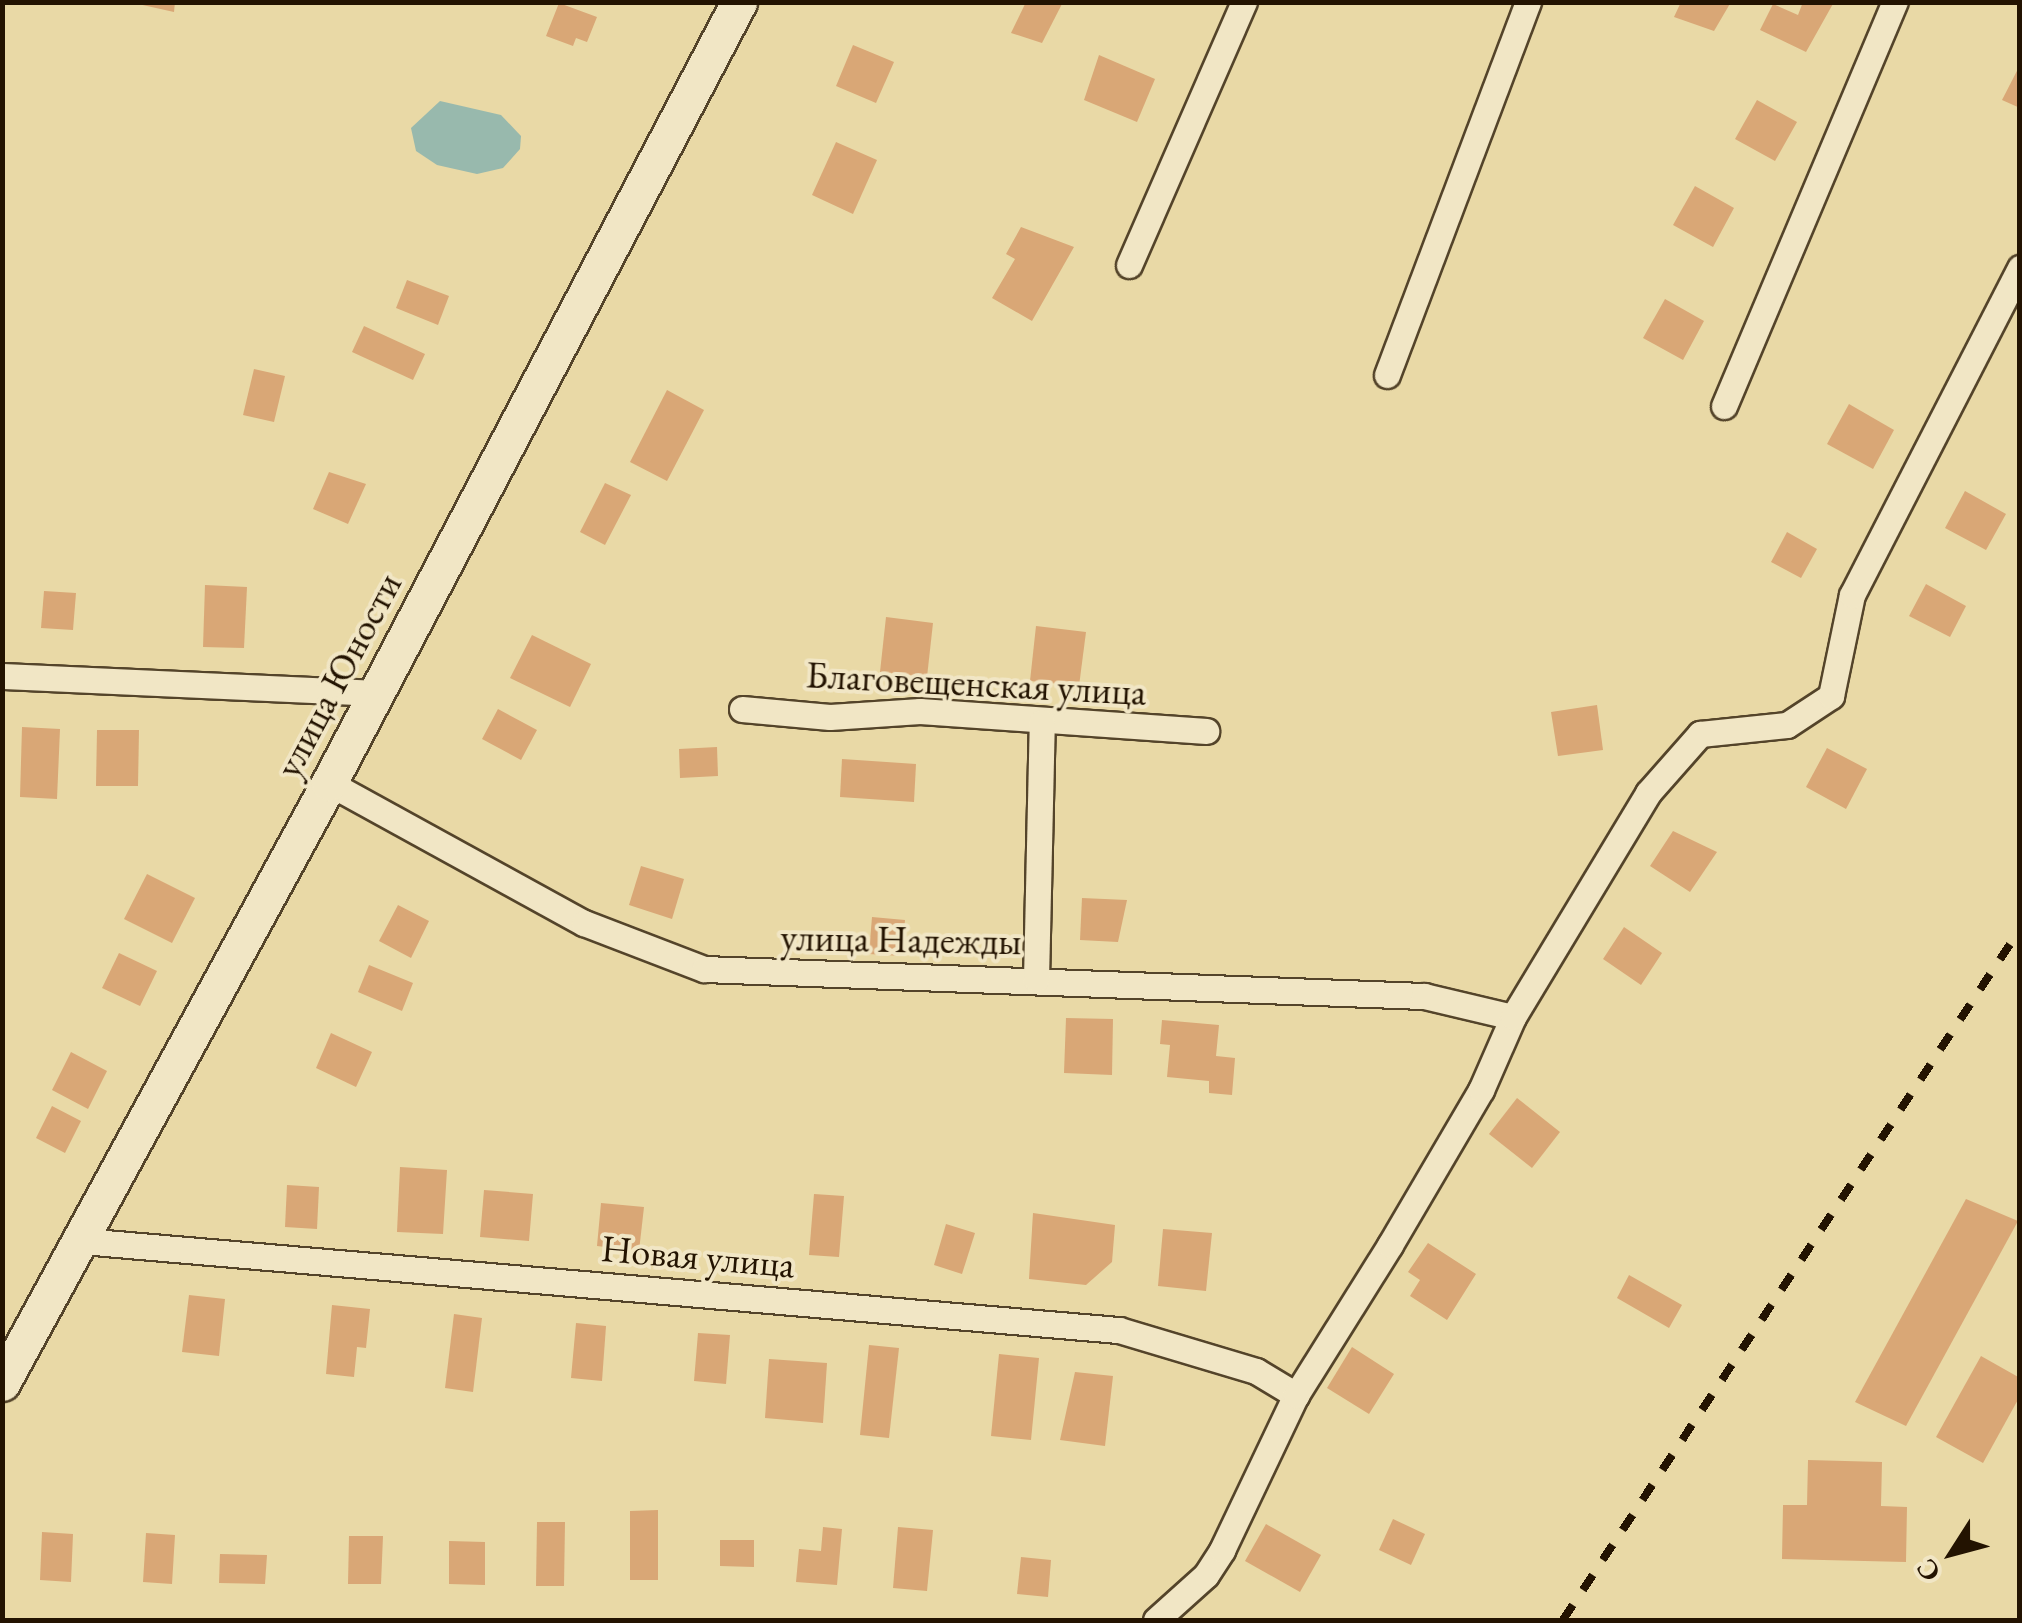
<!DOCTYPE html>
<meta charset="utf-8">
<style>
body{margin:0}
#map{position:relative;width:2022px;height:1623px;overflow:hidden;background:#e9d9a6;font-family:"EB Garamond",serif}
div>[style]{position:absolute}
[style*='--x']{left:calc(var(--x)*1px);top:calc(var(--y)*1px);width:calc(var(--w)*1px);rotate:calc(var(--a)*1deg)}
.water>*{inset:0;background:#98b9ad}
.building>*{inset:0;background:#d9a776}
.roads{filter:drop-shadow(2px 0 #54442a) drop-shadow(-2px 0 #54442a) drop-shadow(0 2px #54442a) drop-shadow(0 -2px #54442a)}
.street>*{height:25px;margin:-12.5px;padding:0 12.5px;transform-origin:12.5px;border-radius:12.5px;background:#f1e6c5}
.secondary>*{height:35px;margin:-17.5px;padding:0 17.5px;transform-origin:17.5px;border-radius:17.5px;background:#f1e6c5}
.rail>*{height:8px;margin-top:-4px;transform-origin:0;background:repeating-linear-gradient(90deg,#231301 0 18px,transparent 0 36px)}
span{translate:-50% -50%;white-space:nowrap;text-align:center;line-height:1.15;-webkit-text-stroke:8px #f1e6c5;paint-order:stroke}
.street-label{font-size:38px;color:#231301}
.frame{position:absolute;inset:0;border:5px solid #231301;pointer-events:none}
.north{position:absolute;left:1902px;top:1503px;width:100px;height:100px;-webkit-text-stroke:8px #f1e6c5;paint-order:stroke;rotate:234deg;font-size:28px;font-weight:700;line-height:40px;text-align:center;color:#231301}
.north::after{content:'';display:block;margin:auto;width:35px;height:45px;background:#231301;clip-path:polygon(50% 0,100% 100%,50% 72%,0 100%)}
</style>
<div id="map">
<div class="water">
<div style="clip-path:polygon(440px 101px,501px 115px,521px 136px,520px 149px,503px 168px,477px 174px,437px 165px,416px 151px,411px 128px)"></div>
</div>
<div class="building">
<div style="clip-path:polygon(129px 2px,175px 2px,174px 12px)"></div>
<div style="clip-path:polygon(1026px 2px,1063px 2px,1042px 43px,1011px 33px)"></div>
<div style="clip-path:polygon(1681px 2px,1731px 2px,1714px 31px,1674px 17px)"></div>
<div style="clip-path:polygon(1803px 2px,1834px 2px,1806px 52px,1760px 30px,1773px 4px,1798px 15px)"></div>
<div style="clip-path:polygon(559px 3px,597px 17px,587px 42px,576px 38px,573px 46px,546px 36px)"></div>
<div style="clip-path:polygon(853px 45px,894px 62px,876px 103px,836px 86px)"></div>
<div style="clip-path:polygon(1099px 55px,1155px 79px,1137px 122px,1084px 100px)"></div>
<div style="clip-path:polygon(2020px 65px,2020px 108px,2002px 100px)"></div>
<div style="clip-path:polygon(1757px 100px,1797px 122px,1775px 161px,1735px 139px)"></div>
<div style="clip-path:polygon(836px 142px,877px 160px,853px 214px,812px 195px)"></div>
<div style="clip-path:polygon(1695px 186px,1734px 208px,1713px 247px,1673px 225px)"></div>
<div style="clip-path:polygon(1021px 227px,1074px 247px,1032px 321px,992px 298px,1015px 259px,1006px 254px)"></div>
<div style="clip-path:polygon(407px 280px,449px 296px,438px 325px,396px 308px)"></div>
<div style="clip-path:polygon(1665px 299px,1704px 321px,1683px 360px,1643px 338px)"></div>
<div style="clip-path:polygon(364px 326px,425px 354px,413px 380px,352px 352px)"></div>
<div style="clip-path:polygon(254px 369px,285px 376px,274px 422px,243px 415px)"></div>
<div style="clip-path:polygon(667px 390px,704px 410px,667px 481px,630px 462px)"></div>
<div style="clip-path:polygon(1849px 404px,1894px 430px,1873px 469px,1827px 444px)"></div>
<div style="clip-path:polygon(329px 472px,366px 484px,348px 524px,313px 509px)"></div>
<div style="clip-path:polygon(605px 483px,631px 495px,605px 545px,580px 532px)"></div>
<div style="clip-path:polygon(1965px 491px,2006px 514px,1986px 550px,1945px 528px)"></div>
<div style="clip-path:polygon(1787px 532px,1817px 549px,1801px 578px,1771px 562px)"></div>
<div style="clip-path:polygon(1926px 584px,1966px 606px,1950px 637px,1909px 616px)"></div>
<div style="clip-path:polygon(205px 585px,247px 587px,244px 648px,203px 647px)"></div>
<div style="clip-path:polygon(44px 591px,76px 593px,73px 630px,41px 628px)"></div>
<div style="clip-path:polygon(886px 617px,933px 623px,927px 677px,880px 672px)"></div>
<div style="clip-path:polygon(1036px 626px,1086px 632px,1079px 686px,1030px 681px)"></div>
<div style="clip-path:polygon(532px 635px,591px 664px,570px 707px,510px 678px)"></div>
<div style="clip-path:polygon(1597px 705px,1603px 750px,1558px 756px,1551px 712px)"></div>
<div style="clip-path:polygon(498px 709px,537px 730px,521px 760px,482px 739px)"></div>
<div style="clip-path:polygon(22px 727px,60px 729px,57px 799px,20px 797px)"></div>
<div style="clip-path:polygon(97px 730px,139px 730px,138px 786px,96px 786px)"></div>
<div style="clip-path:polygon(717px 747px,718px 776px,680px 778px,679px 749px)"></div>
<div style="clip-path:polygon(1827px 748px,1867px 769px,1846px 809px,1806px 787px)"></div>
<div style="clip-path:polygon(842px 759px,916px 764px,914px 802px,840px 797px)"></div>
<div style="clip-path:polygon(1673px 831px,1717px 852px,1690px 892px,1650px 866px)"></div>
<div style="clip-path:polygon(641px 866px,684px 879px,672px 919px,629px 905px)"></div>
<div style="clip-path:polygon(147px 874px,195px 898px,172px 943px,124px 919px)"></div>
<div style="clip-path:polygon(1082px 898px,1127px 900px,1118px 942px,1080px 940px)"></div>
<div style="clip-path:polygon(398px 905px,429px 921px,411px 958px,379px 941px)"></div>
<div style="clip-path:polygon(872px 917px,905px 920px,902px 956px,869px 954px)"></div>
<div style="clip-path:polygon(1624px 927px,1662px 953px,1641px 985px,1603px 959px)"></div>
<div style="clip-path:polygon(119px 953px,157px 971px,140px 1006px,102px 988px)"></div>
<div style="clip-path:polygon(369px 965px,413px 983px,402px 1011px,358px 992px)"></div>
<div style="clip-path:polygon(1066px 1018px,1113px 1019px,1112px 1075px,1064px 1073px)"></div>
<div style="clip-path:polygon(1162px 1020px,1219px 1025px,1216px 1056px,1235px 1058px,1232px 1095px,1209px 1093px,1209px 1081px,1167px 1077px,1170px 1045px,1160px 1044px)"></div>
<div style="clip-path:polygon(331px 1033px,372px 1052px,356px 1087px,316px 1068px)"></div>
<div style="clip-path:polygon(71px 1052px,107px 1071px,88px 1109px,52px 1090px)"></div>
<div style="clip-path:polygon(1517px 1098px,1560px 1132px,1532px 1168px,1489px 1134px)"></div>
<div style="clip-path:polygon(52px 1106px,81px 1121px,65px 1153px,36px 1138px)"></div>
<div style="clip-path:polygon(400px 1167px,447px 1170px,443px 1234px,397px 1232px)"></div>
<div style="clip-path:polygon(287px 1185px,319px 1187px,317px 1229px,285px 1227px)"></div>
<div style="clip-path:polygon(484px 1190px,533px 1194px,529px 1241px,480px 1237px)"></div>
<div style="clip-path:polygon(814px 1194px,844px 1196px,839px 1257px,809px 1255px)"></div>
<div style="clip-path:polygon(1966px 1199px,2018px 1221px,1906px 1426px,1855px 1402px)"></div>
<div style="clip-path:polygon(601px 1203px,644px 1207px,639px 1251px,597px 1246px)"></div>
<div style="clip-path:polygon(1033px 1213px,1115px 1225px,1112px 1262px,1086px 1285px,1029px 1279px)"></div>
<div style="clip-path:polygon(946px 1224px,975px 1233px,962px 1274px,934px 1265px)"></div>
<div style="clip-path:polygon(1163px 1229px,1212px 1233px,1206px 1291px,1158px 1286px)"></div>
<div style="clip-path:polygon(1428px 1243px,1476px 1274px,1447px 1320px,1410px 1296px,1420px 1280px,1408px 1272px)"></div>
<div style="clip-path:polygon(1629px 1275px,1682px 1305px,1669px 1328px,1617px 1298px)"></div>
<div style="clip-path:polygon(189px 1295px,225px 1299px,219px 1356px,182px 1352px)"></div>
<div style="clip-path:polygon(332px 1305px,370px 1309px,366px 1348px,357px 1347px,354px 1377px,326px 1374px)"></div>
<div style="clip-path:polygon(454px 1314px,482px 1318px,473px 1392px,445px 1388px)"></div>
<div style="clip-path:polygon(576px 1323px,606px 1326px,602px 1381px,571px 1378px)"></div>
<div style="clip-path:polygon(698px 1333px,730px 1335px,726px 1384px,694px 1381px)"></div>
<div style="clip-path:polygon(869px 1345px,899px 1348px,889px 1438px,860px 1435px)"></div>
<div style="clip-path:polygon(1352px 1347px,1394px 1374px,1369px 1414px,1327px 1388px)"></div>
<div style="clip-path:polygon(999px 1354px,1039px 1358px,1031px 1440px,991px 1436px)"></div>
<div style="clip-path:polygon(1981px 1356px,2020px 1378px,2020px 1396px,1983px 1463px,1936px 1437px)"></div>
<div style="clip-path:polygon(769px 1359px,827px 1363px,823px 1423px,765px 1418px)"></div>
<div style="clip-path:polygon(1075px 1372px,1113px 1376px,1105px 1446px,1060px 1440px)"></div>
<div style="clip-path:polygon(1808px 1460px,1882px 1462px,1881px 1506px,1907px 1507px,1906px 1562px,1782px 1559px,1783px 1505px,1807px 1505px)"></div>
<div style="clip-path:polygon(658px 1510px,658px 1580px,630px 1580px,630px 1511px)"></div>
<div style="clip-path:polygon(1393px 1519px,1425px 1534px,1411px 1565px,1379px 1550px)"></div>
<div style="clip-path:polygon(537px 1522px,565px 1522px,564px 1586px,536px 1586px)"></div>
<div style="clip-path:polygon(1266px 1524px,1321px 1555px,1300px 1592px,1245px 1561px)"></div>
<div style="clip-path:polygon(823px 1527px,842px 1529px,837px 1585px,796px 1582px,799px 1549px,821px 1551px)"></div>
<div style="clip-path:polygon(898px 1527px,933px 1530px,927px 1591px,893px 1588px)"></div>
<div style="clip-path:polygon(42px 1532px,73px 1534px,71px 1582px,40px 1580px)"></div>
<div style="clip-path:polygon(146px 1533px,175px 1535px,172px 1584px,143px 1582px)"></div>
<div style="clip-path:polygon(349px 1536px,383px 1536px,381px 1584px,348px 1584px)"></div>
<div style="clip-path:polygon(720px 1540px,754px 1540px,754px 1567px,720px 1566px)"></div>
<div style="clip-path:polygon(449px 1541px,485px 1542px,485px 1585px,449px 1584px)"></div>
<div style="clip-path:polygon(220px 1554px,267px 1555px,265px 1584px,219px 1583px)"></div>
<div style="clip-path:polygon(1021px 1557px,1051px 1560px,1048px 1597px,1017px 1594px)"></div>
</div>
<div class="roads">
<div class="street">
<div style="--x:1129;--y:265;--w:287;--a:-66.4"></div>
<div style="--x:1387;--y:375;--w:399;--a:-69.3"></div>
<div style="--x:1724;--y:406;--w:439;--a:-67.1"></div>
<div style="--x:2;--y:676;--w:375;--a:2.6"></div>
<div style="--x:742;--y:709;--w:88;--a:5.2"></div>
<div style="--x:830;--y:717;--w:90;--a:-3.8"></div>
<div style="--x:920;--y:711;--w:287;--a:4"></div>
<div style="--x:329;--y:783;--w:291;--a:28.8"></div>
<div style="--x:584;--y:923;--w:129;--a:21"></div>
<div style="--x:704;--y:969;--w:721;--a:2.15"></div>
<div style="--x:1424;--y:996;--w:91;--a:13.3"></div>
<div style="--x:1036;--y:979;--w:257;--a:-88.7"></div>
<div style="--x:82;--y:1241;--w:1041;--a:4.91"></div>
<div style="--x:1119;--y:1330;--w:143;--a:16.7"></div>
<div style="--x:1256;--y:1371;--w:47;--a:31"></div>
<div style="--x:1156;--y:1620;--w:67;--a:-42"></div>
<div style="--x:1206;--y:1575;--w:30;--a:-57"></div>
<div style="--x:1222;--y:1550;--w:172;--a:-64.5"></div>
<div style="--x:1296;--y:1395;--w:177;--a:-57.9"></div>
<div style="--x:1390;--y:1245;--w:180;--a:-59.6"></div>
<div style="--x:1481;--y:1090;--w:80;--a:-66.3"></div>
<div style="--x:1513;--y:1017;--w:262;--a:-58.9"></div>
<div style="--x:1648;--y:793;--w:79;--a:-48.6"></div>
<div style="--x:1700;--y:734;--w:87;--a:-5.9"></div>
<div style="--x:1787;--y:725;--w:53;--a:-33.4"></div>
<div style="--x:1831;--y:696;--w:103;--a:-78.3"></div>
<div style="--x:1852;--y:595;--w:368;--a:-62.8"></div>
</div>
<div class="secondary">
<div style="--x:2;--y:1383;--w:683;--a:-61.41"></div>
<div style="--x:329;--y:783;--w:882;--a:-62.3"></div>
</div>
</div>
<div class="rail">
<div style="--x:1563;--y:1620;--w:828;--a:-56.52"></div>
</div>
<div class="street-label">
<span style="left:338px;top:675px;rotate:-62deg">улица Юности</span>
<span style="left:976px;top:683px;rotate:3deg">Благовещенская улица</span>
<span style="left:901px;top:939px;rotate:1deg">улица Надежды</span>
<span style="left:698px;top:1256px;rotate:5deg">Новая улица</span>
</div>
<div class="frame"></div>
<div class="north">С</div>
</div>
